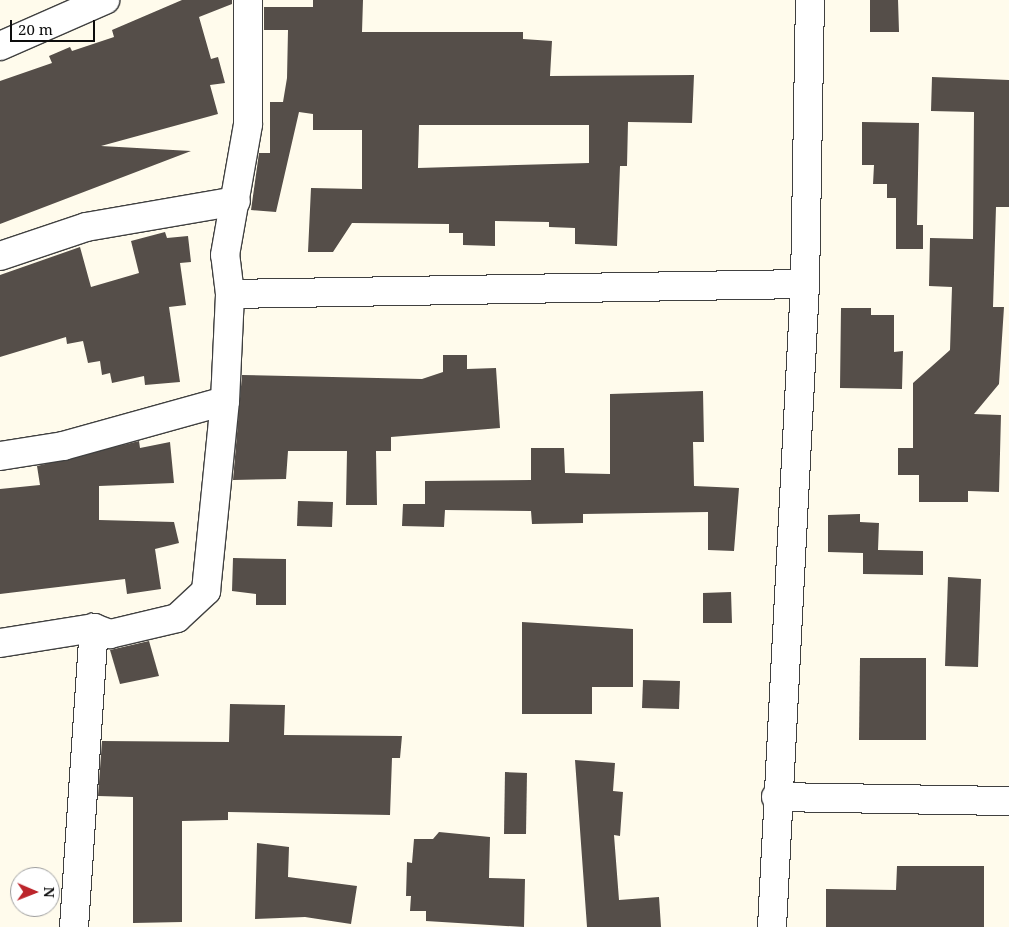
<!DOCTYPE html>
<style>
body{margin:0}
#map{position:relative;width:1009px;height:927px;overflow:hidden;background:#fffbec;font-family:"Noto Serif",serif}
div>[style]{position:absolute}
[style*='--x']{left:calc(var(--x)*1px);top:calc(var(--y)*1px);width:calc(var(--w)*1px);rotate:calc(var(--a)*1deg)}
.building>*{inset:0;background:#554e49}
.roads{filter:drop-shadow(1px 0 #404040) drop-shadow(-1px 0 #404040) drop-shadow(0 1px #404040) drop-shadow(0 -1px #404040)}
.minor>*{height:28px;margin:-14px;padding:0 14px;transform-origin:14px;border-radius:14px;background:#fff}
span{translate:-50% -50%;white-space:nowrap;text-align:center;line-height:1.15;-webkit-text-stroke:5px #fff;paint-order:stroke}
.north{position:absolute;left:10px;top:867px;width:50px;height:50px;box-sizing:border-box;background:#fff;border:1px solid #9e9e9e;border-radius:50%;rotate:91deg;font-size:14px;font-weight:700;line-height:20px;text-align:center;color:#0d0d0d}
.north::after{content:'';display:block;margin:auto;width:18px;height:22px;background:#bc252b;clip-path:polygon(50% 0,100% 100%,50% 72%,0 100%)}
.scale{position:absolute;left:10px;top:20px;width:85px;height:22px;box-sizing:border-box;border:2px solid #0d0d0d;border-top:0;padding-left:6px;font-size:15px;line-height:18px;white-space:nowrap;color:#0d0d0d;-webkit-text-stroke:4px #fff;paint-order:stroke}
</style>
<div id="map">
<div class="building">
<div style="clip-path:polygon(182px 0,232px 0,232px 4px,199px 17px,211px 59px,218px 57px,225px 83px,210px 85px,218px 114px,101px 146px,191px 151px,0 224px,0 81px,52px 63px,49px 56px,70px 47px,72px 51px,114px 37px,112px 30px)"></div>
<div style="clip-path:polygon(evenodd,313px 0,363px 0,362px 32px,523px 32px,523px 39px,552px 41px,550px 76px,694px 75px,692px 123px,628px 122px,627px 166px,620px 166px,617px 246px,575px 244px,575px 228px,549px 227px,549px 222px,495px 221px,495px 246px,463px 245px,463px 233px,449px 233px,449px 224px,352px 223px,333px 252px,308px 252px,311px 188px,362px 189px,362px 130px,313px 130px,313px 114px,299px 112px,276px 212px,251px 210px,259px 153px,270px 153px,270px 102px,283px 102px,287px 78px,288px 30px,264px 30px,264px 7px,313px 7px,313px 0,419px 125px,589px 125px,589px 163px,418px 168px,419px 125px)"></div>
<div style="clip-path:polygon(870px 0,898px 0,899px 32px,870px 32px)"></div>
<div style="clip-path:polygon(932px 77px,1009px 80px,1009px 207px,996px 207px,993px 307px,1004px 307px,999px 384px,974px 414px,1001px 415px,999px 492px,968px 491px,968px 502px,919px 502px,919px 475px,898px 475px,898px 448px,913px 448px,913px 383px,950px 350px,952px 287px,929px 286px,930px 238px,973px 239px,974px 112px,931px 111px)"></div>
<div style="clip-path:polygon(862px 122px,919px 123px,917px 225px,923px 225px,923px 249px,896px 249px,896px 198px,887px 198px,887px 184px,873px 184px,874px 165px,862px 165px)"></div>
<div style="clip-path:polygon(165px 232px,167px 238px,188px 236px,191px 262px,180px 263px,186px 305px,169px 307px,180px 382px,145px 385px,144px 376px,112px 383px,110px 373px,102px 375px,100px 361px,88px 363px,83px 341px,67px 344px,66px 337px,0 357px,0 275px,80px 247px,91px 287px,139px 273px,131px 241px)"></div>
<div style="clip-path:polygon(841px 308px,871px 308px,871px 315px,894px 315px,894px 352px,903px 351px,902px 389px,840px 388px)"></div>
<div style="clip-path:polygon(443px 355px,467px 355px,467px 369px,496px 368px,500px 428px,391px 437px,391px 451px,376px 451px,377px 505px,346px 505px,347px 451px,288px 451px,286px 479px,233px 480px,242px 375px,422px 379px,443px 372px)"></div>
<div style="clip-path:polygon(703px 391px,704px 442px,693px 442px,694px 486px,739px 488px,734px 551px,708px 550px,708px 512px,583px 514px,583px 523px,532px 524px,531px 511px,445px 510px,444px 527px,402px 526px,403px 504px,425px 504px,425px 481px,531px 480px,531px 448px,564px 448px,565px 473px,610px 474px,610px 394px)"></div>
<div style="clip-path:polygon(139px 441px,140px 448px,170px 442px,174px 483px,99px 486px,99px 520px,174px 522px,179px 543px,155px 549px,161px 589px,127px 594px,125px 579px,0 594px,0 489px,40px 485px,37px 466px)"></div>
<div style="clip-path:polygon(298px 501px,333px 502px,332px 527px,297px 526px)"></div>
<div style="clip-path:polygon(860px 514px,860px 522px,879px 523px,878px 550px,923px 551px,923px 575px,863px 574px,863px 553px,828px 552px,828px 515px)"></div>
<div style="clip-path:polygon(233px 558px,286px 559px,286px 605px,256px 605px,256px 594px,232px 591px)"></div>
<div style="clip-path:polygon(948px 577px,981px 579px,978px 667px,945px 666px)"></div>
<div style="clip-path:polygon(731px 592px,732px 623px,703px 623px,703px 593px)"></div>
<div style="clip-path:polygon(522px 622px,633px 629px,633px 687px,592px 687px,592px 714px,522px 714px)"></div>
<div style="clip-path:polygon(149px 641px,159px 676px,120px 684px,110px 650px)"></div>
<div style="clip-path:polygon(860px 658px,926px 658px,926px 740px,859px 740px)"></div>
<div style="clip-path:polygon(643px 680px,680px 681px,679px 709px,642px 708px)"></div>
<div style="clip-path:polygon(230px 704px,285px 705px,284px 735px,402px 736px,400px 758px,392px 758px,390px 815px,228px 812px,228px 820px,182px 821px,182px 922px,133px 923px,133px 797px,98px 796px,102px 741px,229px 742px)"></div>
<div style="clip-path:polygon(575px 760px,615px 763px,613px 791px,623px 792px,620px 836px,614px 835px,619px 900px,659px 897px,661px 927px,587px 927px)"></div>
<div style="clip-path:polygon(505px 772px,527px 773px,526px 834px,504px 834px)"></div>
<div style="clip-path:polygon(439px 832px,490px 837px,489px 878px,525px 879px,524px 927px,426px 921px,426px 911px,410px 911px,411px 896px,406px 896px,407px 862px,412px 863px,414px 839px,433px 839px)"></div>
<div style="clip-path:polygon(257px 843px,289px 847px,288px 877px,357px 886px,351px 924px,305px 917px,255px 919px)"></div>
<div style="clip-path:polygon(897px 866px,984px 866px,984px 927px,826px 927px,826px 889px,896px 890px)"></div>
</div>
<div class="roads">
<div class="minor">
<div style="--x:0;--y:46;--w:115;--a:-23.7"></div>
<div style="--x:0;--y:256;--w:91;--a:-18.6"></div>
<div style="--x:86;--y:227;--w:152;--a:-9.8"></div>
<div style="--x:230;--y:294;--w:575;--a:-1"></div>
<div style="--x:0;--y:456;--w:64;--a:-9"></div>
<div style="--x:63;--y:446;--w:168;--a:-15.5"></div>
<div style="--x:0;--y:643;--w:95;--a:-9.1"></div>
<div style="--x:94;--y:628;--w:17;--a:21"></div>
<div style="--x:110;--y:634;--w:69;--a:-13.4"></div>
<div style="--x:177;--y:618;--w:40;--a:-43"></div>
<div style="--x:206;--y:591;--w:191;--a:-84.3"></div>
<div style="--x:225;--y:401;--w:107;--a:-87.3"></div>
<div style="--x:230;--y:294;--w:39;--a:-97"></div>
<div style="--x:225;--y:255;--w:133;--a:-80"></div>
<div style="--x:248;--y:124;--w:124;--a:-90"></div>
<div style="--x:776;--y:797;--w:233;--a:1"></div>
<div style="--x:74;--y:927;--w:300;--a:-86.2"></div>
<div style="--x:772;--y:927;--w:644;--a:-87.06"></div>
<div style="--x:805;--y:284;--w:284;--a:-89"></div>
</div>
</div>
<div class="north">N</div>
<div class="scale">20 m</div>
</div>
